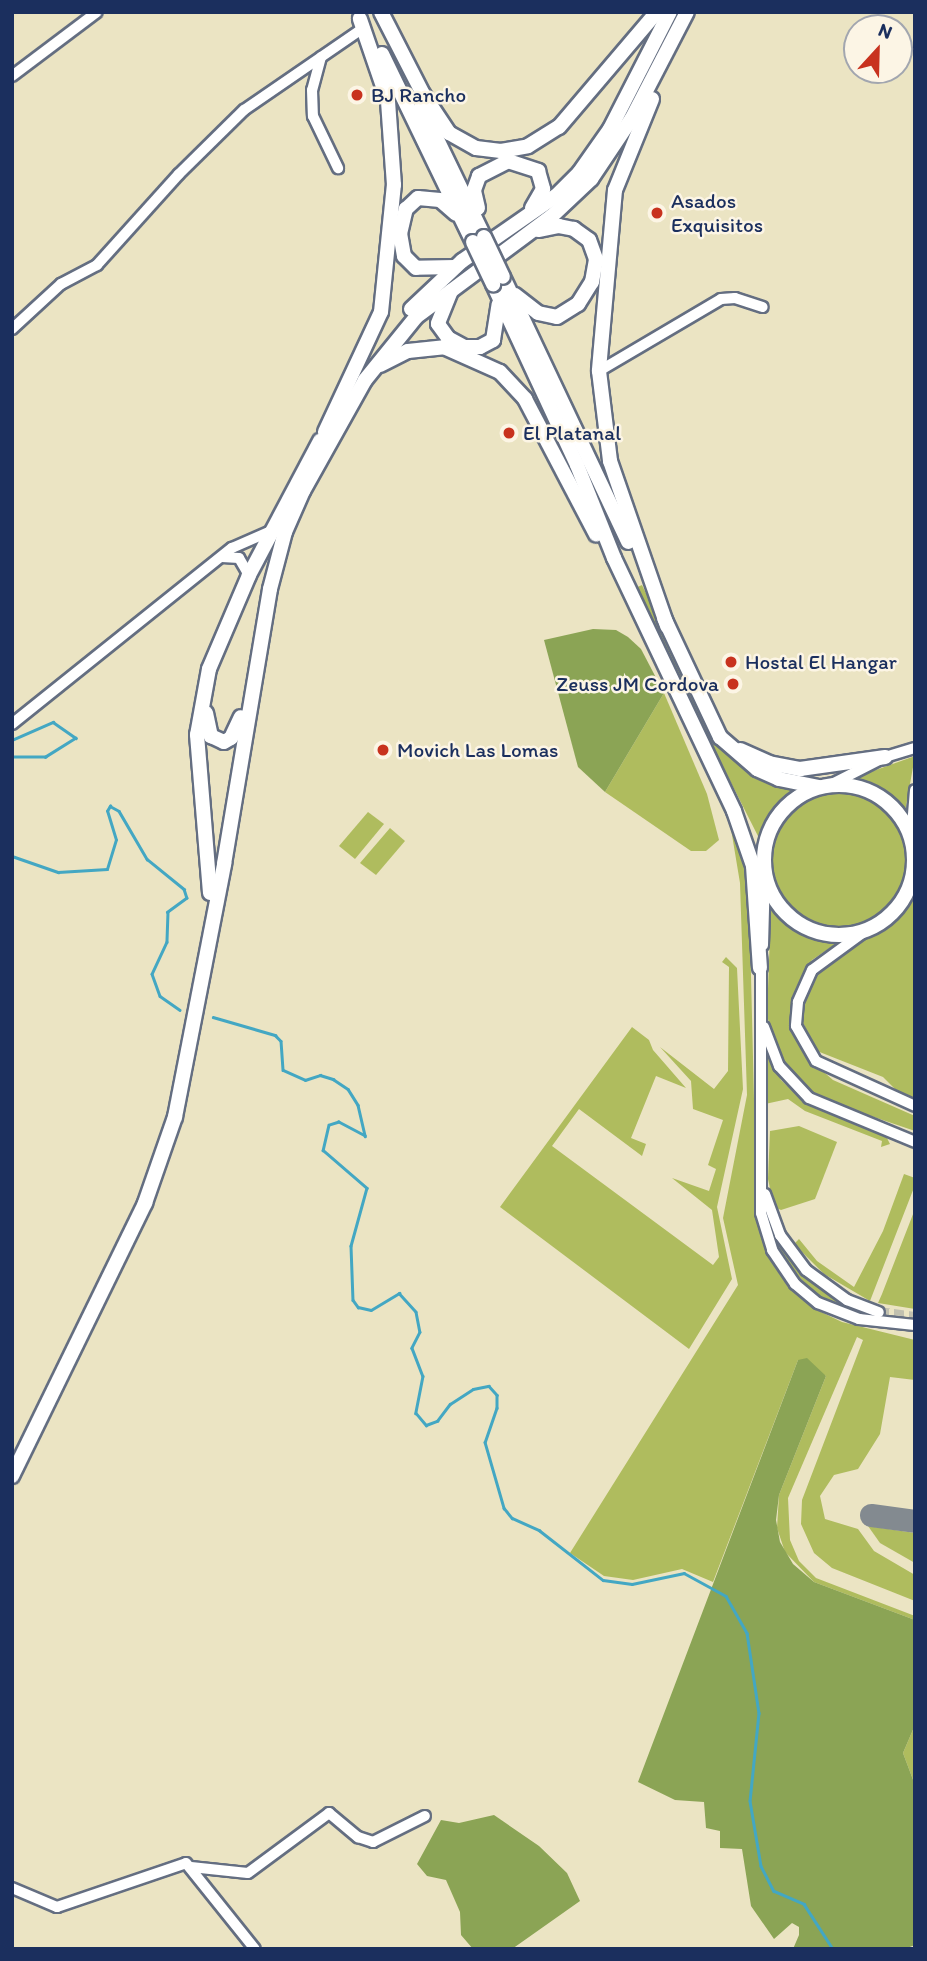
<!DOCTYPE html>
<style>
body{margin:0}
#map{position:relative;width:927px;height:1961px;overflow:hidden;background:#ebe4c3;font-family:Itim,sans-serif}
div>[style]{position:absolute}
[style*='--x']{left:calc(var(--x)*1px);top:calc(var(--y)*1px);width:calc(var(--w)*1px);rotate:calc(var(--a)*1deg)}
.green>*{inset:0;background:#afbc5e}
.round{border-radius:50%}
.forest>*{inset:0;background:#8ba455}
.stream>*{height:2.5px;margin:-1.25px;padding:0 1.25px;transform-origin:1.25px;border-radius:1.25px;background:#43a7c3}
.taxiway>*{height:23px;margin:-11.5px;padding:0 11.5px;transform-origin:11.5px;border-radius:11.5px;background:#838a90}
.minor-tunnel>*{height:10px;margin-top:-5px;transform-origin:0;background:repeating-linear-gradient(90deg,#c1c0af 0 10px,transparent 0 15px)}
.roads{filter:drop-shadow(2px 0 #646e81) drop-shadow(-2px 0 #646e81) drop-shadow(0 2px #646e81) drop-shadow(0 -2px #646e81)}
.minor>*{height:10px;margin:-5px;padding:0 5px;transform-origin:5px;border-radius:5px;background:#fff}
.major>*{height:14px;margin:-7px;padding:0 7px;transform-origin:7px;border-radius:7px;background:#fff}
.major>.ring{margin:-7px;padding:0;box-sizing:content-box;background:none;border:14px solid #fff;border-radius:50%}
.bridges{filter:drop-shadow(2px 0 #646e81) drop-shadow(-2px 0 #646e81) drop-shadow(0 2px #646e81) drop-shadow(0 -2px #646e81)}
.major-bridge>*{height:14px;margin:-7px;padding:0 7px;transform-origin:7px;border-radius:7px;background:#fff}
.dots>*{width:19px;height:19px;translate:-50% -50%;box-sizing:border-box;border:4px solid #fcf5e5;border-radius:50%}
span{translate:-50% -50%;white-space:nowrap;text-align:center;line-height:1.15;-webkit-text-stroke:5px #fcf5e5;paint-order:stroke}
.poi-label{font-size:21px;color:#1b2f5e}
.left{translate:0 -50%;text-align:left}
.right{translate:-100% -50%;text-align:right}
.frame{position:absolute;inset:0;border:14px solid #1b2f5e;pointer-events:none}
.north{position:absolute;left:843px;top:14px;width:70px;height:70px;box-sizing:border-box;background:#fcf5e5;border:2px solid #a2a6af;border-radius:50%;rotate:22deg;font-size:19px;font-weight:700;line-height:28px;text-align:center;color:#1b2f5e}
.north::after{content:'';display:block;margin:auto;width:24px;height:32px;background:#c8321e;clip-path:polygon(50% 0,100% 100%,50% 72%,0 100%)}
</style>
<div id="map">
<div class="green">
<div style="clip-path:polygon(642px 585px,720px 747px,757px 775px,806px 788px,776px 811px,761px 842px,633px 589px)"></div>
<div style="clip-path:polygon(664px 693px,707px 794px,719px 840px,706px 851px,691px 851px,605px 792px)"></div>
<div style="clip-path:polygon(915px 756px,905px 812px,881px 791px,848px 780px)"></div>
<div class="round" style="left:770px;top:791px;width:138px;height:138px"></div>
<div style="clip-path:polygon(368px 812px,384px 824px,355px 859px,339px 846px)"></div>
<div style="clip-path:polygon(730px 823px,739px 839px,749px 892px,757px 1223px,764px 1246px,789px 1287px,819px 1311px,842px 1322px,915px 1340px,915px 1380px,890px 1377px,880px 1434px,858px 1469px,834px 1475px,820px 1496px,825px 1519px,858px 1529px,874px 1551px,915px 1575px,915px 1601px,832px 1568px,814px 1553px,801px 1524px,802px 1500px,863px 1340px,857px 1337px,788px 1498px,790px 1540px,799px 1561px,816px 1578px,915px 1616px,915px 1620px,814px 1582px,785px 1552px,777px 1528px,779px 1495px,826px 1376px,798px 1360px,713px 1582px,682px 1569px,633px 1580px,604px 1576px,570px 1553px,738px 1285px,723px 1218px,747px 1095px,740px 883px)"></div>
<div style="clip-path:polygon(390px 828px,405px 841px,376px 875px,360px 863px)"></div>
<div style="clip-path:polygon(915px 885px,915px 1100px,901px 1095px,883px 1077px,817px 1051px,801px 1019px,811px 979px,821px 967px,895px 918px)"></div>
<div style="clip-path:polygon(771px 906px,803px 932px,843px 939px,812px 960px,794px 993px,792px 1021px,804px 1055px,833px 1080px,915px 1116px,915px 1131px,815px 1097px,783px 1066px,767px 1016px)"></div>
<div style="clip-path:polygon(726px 957px,737px 968px,743px 1089px,717px 1207px,732px 1279px,689px 1349px,500px 1207px,632px 1027px,649px 1040px,653px 1050px,686px 1088px,656px 1076px,631px 1138px,646px 1144px,642px 1156px,579px 1109px,552px 1146px,713px 1265px,719px 1257px,712px 1210px,672px 1178px,709px 1191px,716px 1169px,708px 1165px,723px 1120px,693px 1109px,691px 1081px,660px 1047px,714px 1089px,728px 1071px,729px 967px,722px 962px)"></div>
<div style="clip-path:polygon(764px 1051px,781px 1080px,802px 1100px,887px 1138px,890px 1144px,881px 1147px,882px 1141px,805px 1111px,788px 1099px,765px 1104px)"></div>
<div style="clip-path:polygon(799px 1126px,837px 1142px,815px 1199px,781px 1210px,774px 1207px,768px 1179px,770px 1131px)"></div>
<div style="clip-path:polygon(904px 1174px,915px 1178px,915px 1185px,870px 1301px,824px 1274px,794px 1244px,799px 1239px,817px 1261px,854px 1287px,883px 1231px)"></div>
<div style="clip-path:polygon(915px 1209px,915px 1309px,878px 1303px,882px 1294px)"></div>
<div style="clip-path:polygon(770px 1227px,783px 1250px,815px 1284px,845px 1303px,882px 1317px,831px 1303px,811px 1290px,786px 1262px)"></div>
<div style="clip-path:polygon(868px 1526px,915px 1533px,915px 1563px,880px 1543px)"></div>
<div style="clip-path:polygon(915px 1725px,915px 1785px,903px 1753px)"></div>
</div>
<div class="forest">
<div style="clip-path:polygon(593px 629px,616px 630px,628px 637px,641px 649px,664px 693px,605px 792px,578px 767px,544px 640px)"></div>
<div style="clip-path:polygon(807px 1358px,826px 1376px,779px 1495px,776px 1520px,780px 1542px,793px 1564px,814px 1582px,915px 1620px,915px 1725px,903px 1753px,915px 1785px,915px 1945px,907px 1948px,793px 1949px,799px 1935px,799px 1927px,792px 1923px,774px 1939px,751px 1906px,742px 1849px,720px 1848px,720px 1831px,706px 1828px,704px 1802px,675px 1800px,638px 1782px,798px 1360px)"></div>
<div style="clip-path:polygon(494px 1815px,539px 1846px,567px 1873px,580px 1901px,512px 1949px,473px 1949px,461px 1935px,460px 1912px,446px 1880px,427px 1876px,417px 1864px,441px 1820px,459px 1823px)"></div>
</div>
<div class="stream">
<div style="--x:12;--y:740;--w:45;--a:-23.7"></div>
<div style="--x:53;--y:722;--w:28;--a:35"></div>
<div style="--x:76;--y:738;--w:36;--a:148"></div>
<div style="--x:46;--y:757;--w:34;--a:180"></div>
<div style="--x:12;--y:856;--w:49;--a:19.2"></div>
<div style="--x:58;--y:872;--w:49;--a:-3.5"></div>
<div style="--x:107;--y:869;--w:30;--a:-73"></div>
<div style="--x:116;--y:840;--w:30;--a:-107"></div>
<div style="--x:107;--y:811;--w:6;--a:-59"></div>
<div style="--x:110;--y:806;--w:10;--a:29"></div>
<div style="--x:119;--y:811;--w:56;--a:59.7"></div>
<div style="--x:147;--y:859;--w:48;--a:39"></div>
<div style="--x:184;--y:889;--w:9;--a:72"></div>
<div style="--x:187;--y:898;--w:24;--a:144"></div>
<div style="--x:168;--y:912;--w:30;--a:92"></div>
<div style="--x:167;--y:942;--w:35;--a:115"></div>
<div style="--x:152;--y:974;--w:23;--a:70"></div>
<div style="--x:160;--y:996;--w:24;--a:35"></div>
<div style="--x:213;--y:1017;--w:65;--a:16.2"></div>
<div style="--x:275;--y:1035;--w:8;--a:45"></div>
<div style="--x:281;--y:1041;--w:29;--a:86"></div>
<div style="--x:283;--y:1070;--w:24;--a:24"></div>
<div style="--x:305;--y:1080;--w:16;--a:-18"></div>
<div style="--x:320;--y:1075;--w:14;--a:17"></div>
<div style="--x:333;--y:1079;--w:18;--a:34"></div>
<div style="--x:348;--y:1089;--w:19;--a:58"></div>
<div style="--x:358;--y:1105;--w:32;--a:77"></div>
<div style="--x:365;--y:1136;--w:30;--a:-152"></div>
<div style="--x:339;--y:1122;--w:10;--a:163"></div>
<div style="--x:329;--y:1125;--w:26;--a:103"></div>
<div style="--x:323;--y:1150;--w:58;--a:40.8"></div>
<div style="--x:367;--y:1188;--w:60;--a:105.4"></div>
<div style="--x:351;--y:1246;--w:54;--a:87.9"></div>
<div style="--x:353;--y:1300;--w:9;--a:54"></div>
<div style="--x:358;--y:1307;--w:13;--a:13"></div>
<div style="--x:371;--y:1310;--w:33;--a:-31"></div>
<div style="--x:399;--y:1293;--w:25;--a:48"></div>
<div style="--x:416;--y:1312;--w:20;--a:79"></div>
<div style="--x:420;--y:1332;--w:18;--a:117"></div>
<div style="--x:412;--y:1348;--w:30;--a:69"></div>
<div style="--x:423;--y:1376;--w:38;--a:101"></div>
<div style="--x:416;--y:1413;--w:16;--a:50"></div>
<div style="--x:426;--y:1425;--w:12;--a:-20"></div>
<div style="--x:437;--y:1421;--w:21;--a:-53"></div>
<div style="--x:450;--y:1404;--w:27;--a:-33"></div>
<div style="--x:473;--y:1389;--w:16;--a:-11"></div>
<div style="--x:489;--y:1386;--w:12;--a:48"></div>
<div style="--x:497;--y:1395;--w:13;--a:90"></div>
<div style="--x:497;--y:1408;--w:36;--a:109"></div>
<div style="--x:485;--y:1442;--w:69;--a:73.9"></div>
<div style="--x:504;--y:1508;--w:13;--a:51"></div>
<div style="--x:512;--y:1518;--w:30;--a:24"></div>
<div style="--x:539;--y:1530;--w:81;--a:38"></div>
<div style="--x:603;--y:1580;--w:29;--a:8"></div>
<div style="--x:632;--y:1584;--w:53;--a:-11.9"></div>
<div style="--x:684;--y:1573;--w:48;--a:28.7"></div>
<div style="--x:726;--y:1596;--w:43;--a:60.4"></div>
<div style="--x:747;--y:1633;--w:81;--a:81.5"></div>
<div style="--x:759;--y:1713;--w:88;--a:95.8"></div>
<div style="--x:750;--y:1801;--w:66;--a:80.4"></div>
<div style="--x:761;--y:1866;--w:28;--a:63"></div>
<div style="--x:774;--y:1891;--w:33;--a:23"></div>
<div style="--x:804;--y:1904;--w:54;--a:57.2"></div>
<div style="--x:914;--y:1095;--w:2;--a:-63"></div>
</div>
<div class="taxiway">
<div style="--x:871;--y:1515;--w:44;--a:7.8"></div>
</div>
<div class="minor-tunnel">
<div style="--x:879;--y:1312;--w:36;--a:8"></div>
</div>
<div class="roads">
<div class="minor">
<div style="--x:321;--y:57;--w:34;--a:105"></div>
<div style="--x:312;--y:90;--w:26;--a:88"></div>
<div style="--x:313;--y:116;--w:58;--a:64.3"></div>
<div style="--x:12;--y:76;--w:106;--a:-37"></div>
<div style="--x:12;--y:329;--w:67;--a:-42.6"></div>
<div style="--x:61;--y:284;--w:41;--a:-27.8"></div>
<div style="--x:97;--y:265;--w:122;--a:-48"></div>
<div style="--x:179;--y:174;--w:91;--a:-44.6"></div>
<div style="--x:244;--y:110;--w:143;--a:-34.5"></div>
<div style="--x:599;--y:371;--w:142;--a:-30.5"></div>
<div style="--x:721;--y:299;--w:14;--a:-4"></div>
<div style="--x:735;--y:298;--w:29;--a:18"></div>
<div style="--x:222;--y:557;--w:17;--a:3"></div>
<div style="--x:239;--y:558;--w:20;--a:60"></div>
<div style="--x:12;--y:724;--w:282;--a:-38.7"></div>
<div style="--x:232;--y:548;--w:43;--a:-23.6"></div>
<div style="--x:830;--y:785;--w:62;--a:-27"></div>
<div style="--x:885;--y:757;--w:31;--a:-17"></div>
<div style="--x:911;--y:838;--w:48;--a:-85.2"></div>
<div style="--x:914;--y:853;--w:2;--a:63"></div>
<div style="--x:868;--y:929;--w:69;--a:143.8"></div>
<div style="--x:812;--y:970;--w:35;--a:114"></div>
<div style="--x:798;--y:1002;--w:24;--a:95"></div>
<div style="--x:796;--y:1026;--w:40;--a:60.3"></div>
<div style="--x:816;--y:1061;--w:109;--a:24.4"></div>
<div style="--x:763;--y:945;--w:71;--a:-88.4"></div>
<div style="--x:761;--y:961;--w:252;--a:90"></div>
<div style="--x:761;--y:1213;--w:39;--a:73"></div>
<div style="--x:772;--y:1250;--w:41;--a:55.9"></div>
<div style="--x:795;--y:1284;--w:30;--a:40"></div>
<div style="--x:818;--y:1303;--w:44;--a:21.3"></div>
<div style="--x:859;--y:1319;--w:56;--a:6.1"></div>
<div style="--x:764;--y:1027;--w:42;--a:69"></div>
<div style="--x:779;--y:1066;--w:44;--a:46.8"></div>
<div style="--x:809;--y:1098;--w:115;--a:22.5"></div>
<div style="--x:765;--y:1194;--w:44;--a:69.9"></div>
<div style="--x:780;--y:1235;--w:44;--a:53.4"></div>
<div style="--x:806;--y:1270;--w:51;--a:36.2"></div>
<div style="--x:847;--y:1300;--w:34;--a:21"></div>
<div style="--x:191;--y:1867;--w:57;--a:6"></div>
<div style="--x:248;--y:1873;--w:101;--a:-36.5"></div>
<div style="--x:329;--y:1813;--w:38;--a:40"></div>
<div style="--x:358;--y:1837;--w:16;--a:18"></div>
<div style="--x:373;--y:1842;--w:58;--a:-26.6"></div>
<div style="--x:12;--y:1888;--w:49;--a:22.9"></div>
<div style="--x:57;--y:1907;--w:136;--a:-18.8"></div>
<div style="--x:186;--y:1863;--w:110;--a:51.3"></div>
</div>
<div class="major">
<div style="--x:381;--y:12;--w:92;--a:62.9"></div>
<div style="--x:423;--y:94;--w:47;--a:56.3"></div>
<div style="--x:449;--y:133;--w:31;--a:29"></div>
<div style="--x:476;--y:148;--w:25;--a:7"></div>
<div style="--x:501;--y:151;--w:27;--a:-10"></div>
<div style="--x:528;--y:146;--w:36;--a:-32"></div>
<div style="--x:559;--y:127;--w:151;--a:-49.6"></div>
<div style="--x:382;--y:54;--w:209;--a:64.2"></div>
<div style="--x:652;--y:99;--w:98;--a:112.1"></div>
<div style="--x:615;--y:190;--w:182;--a:95.1"></div>
<div style="--x:599;--y:371;--w:91;--a:83"></div>
<div style="--x:610;--y:461;--w:175;--a:70.9"></div>
<div style="--x:421;--y:106;--w:145;--a:64.3"></div>
<div style="--x:478;--y:208;--w:18;--a:-103"></div>
<div style="--x:474;--y:190;--w:15;--a:-70"></div>
<div style="--x:479;--y:176;--w:33;--a:-27"></div>
<div style="--x:508;--y:161;--w:32;--a:18"></div>
<div style="--x:538;--y:171;--w:19;--a:74"></div>
<div style="--x:543;--y:189;--w:22;--a:120"></div>
<div style="--x:455;--y:267;--w:39;--a:179"></div>
<div style="--x:416;--y:268;--w:17;--a:-135"></div>
<div style="--x:404;--y:256;--w:22;--a:-100"></div>
<div style="--x:400;--y:234;--w:26;--a:-77"></div>
<div style="--x:406;--y:209;--w:16;--a:-43"></div>
<div style="--x:418;--y:198;--w:22;--a:5"></div>
<div style="--x:440;--y:200;--w:21;--a:41"></div>
<div style="--x:503;--y:277;--w:293;--a:64.7"></div>
<div style="--x:493;--y:284;--w:200;--a:65.1"></div>
<div style="--x:577;--y:465;--w:100;--a:68.3"></div>
<div style="--x:614;--y:558;--w:280;--a:64.6"></div>
<div style="--x:734;--y:811;--w:58;--a:70.9"></div>
<div style="--x:753;--y:866;--w:102;--a:86.1"></div>
<div style="--x:451;--y:291;--w:35;--a:112"></div>
<div style="--x:438;--y:324;--w:17;--a:54"></div>
<div style="--x:448;--y:338;--w:18;--a:29"></div>
<div style="--x:464;--y:347;--w:16;--a:0"></div>
<div style="--x:480;--y:347;--w:15;--a:-28"></div>
<div style="--x:493;--y:340;--w:36;--a:-81"></div>
<div style="--x:515;--y:295;--w:29;--a:38"></div>
<div style="--x:538;--y:313;--w:19;--a:12"></div>
<div style="--x:557;--y:317;--w:25;--a:-32"></div>
<div style="--x:578;--y:304;--w:26;--a:-58"></div>
<div style="--x:592;--y:282;--w:23;--a:-80"></div>
<div style="--x:596;--y:259;--w:20;--a:-110"></div>
<div style="--x:589;--y:240;--w:19;--a:-144"></div>
<div style="--x:574;--y:229;--w:15;--a:-169"></div>
<div style="--x:559;--y:226;--w:21;--a:169"></div>
<div style="--x:411;--y:309;--w:70;--a:-43.3"></div>
<div style="--x:462;--y:261;--w:114;--a:-34.7"></div>
<div style="--x:556;--y:196;--w:33;--a:-45"></div>
<div style="--x:579;--y:173;--w:54;--a:-54.8"></div>
<div style="--x:610;--y:129;--w:131;--a:-62.9"></div>
<div style="--x:380;--y:365;--w:31;--a:-27"></div>
<div style="--x:408;--y:351;--w:36;--a:-6"></div>
<div style="--x:444;--y:347;--w:61;--a:24.1"></div>
<div style="--x:500;--y:372;--w:37;--a:47"></div>
<div style="--x:525;--y:399;--w:153;--a:62.3"></div>
<div style="--x:325;--y:432;--w:132;--a:-65"></div>
<div style="--x:381;--y:312;--w:128;--a:-84.2"></div>
<div style="--x:394;--y:185;--w:84;--a:-94.1"></div>
<div style="--x:388;--y:101;--w:87;--a:-108.9"></div>
<div style="--x:664;--y:618;--w:132;--a:64.8"></div>
<div style="--x:720;--y:737;--w:49;--a:40.9"></div>
<div style="--x:757;--y:769;--w:24;--a:24"></div>
<div style="--x:779;--y:779;--w:41;--a:11.3"></div>
<div style="--x:206;--y:713;--w:24;--a:78"></div>
<div style="--x:211;--y:736;--w:14;--a:25"></div>
<div style="--x:224;--y:742;--w:8;--a:-30"></div>
<div style="--x:231;--y:738;--w:23;--a:-65"></div>
<div style="--x:740;--y:750;--w:32;--a:24"></div>
<div style="--x:769;--y:763;--w:32;--a:11"></div>
<div style="--x:800;--y:769;--w:86;--a:-8"></div>
<div class="ring" style="left:764px;top:785px;width:136px;height:136px"></div>
<div style="--x:210;--y:893;--w:159;--a:-94.7"></div>
<div style="--x:197;--y:735;--w:67;--a:-79.7"></div>
<div style="--x:209;--y:669;--w:102;--a:-66.9"></div>
<div style="--x:249;--y:575;--w:152;--a:-62.1"></div>
<div style="--x:12;--y:1476;--w:304;--a:-64"></div>
<div style="--x:145;--y:1203;--w:91;--a:-70.8"></div>
<div style="--x:175;--y:1117;--w:258;--a:-79"></div>
<div style="--x:224;--y:864;--w:279;--a:-80.5"></div>
<div style="--x:270;--y:589;--w:59;--a:-75.3"></div>
<div style="--x:285;--y:532;--w:45;--a:-66.3"></div>
<div style="--x:303;--y:491;--w:127;--a:-60.8"></div>
<div style="--x:365;--y:380;--w:81;--a:-51"></div>
<div style="--x:416;--y:317;--w:169;--a:-36.6"></div>
<div style="--x:552;--y:216;--w:54;--a:-43.5"></div>
<div style="--x:591;--y:179;--w:73;--a:-56.1"></div>
<div style="--x:632;--y:118;--w:119;--a:-62.6"></div>
</div>
</div>
<div class="bridges">
<div class="major-bridge">
<div style="--x:484;--y:237;--w:44;--a:64.6"></div>
<div style="--x:473;--y:242;--w:47;--a:64.5"></div>
</div>
</div>
<div class="dots">
<div style="left:357px;top:95px;background:#c8321e"></div>
<div style="left:657px;top:213px;background:#c8321e"></div>
<div style="left:509px;top:433px;background:#c8321e"></div>
<div style="left:731px;top:662px;background:#c8321e"></div>
<div style="left:733px;top:684px;background:#c8321e"></div>
<div style="left:383px;top:750px;background:#c8321e"></div>
</div>
<div class="poi-label">
<span class="left" style="left:371px;top:95px">BJ Rancho</span>
<span class="left" style="left:671px;top:213px">Asados<br>Exquisitos</span>
<span class="left" style="left:523px;top:433px">El Platanal</span>
<span class="left" style="left:745px;top:662px">Hostal El Hangar</span>
<span class="right" style="left:719px;top:684px">Zeuss JM Cordova</span>
<span class="left" style="left:397px;top:750px">Movich Las Lomas</span>
</div>
<div class="frame"></div>
<div class="north">N</div>
</div>
